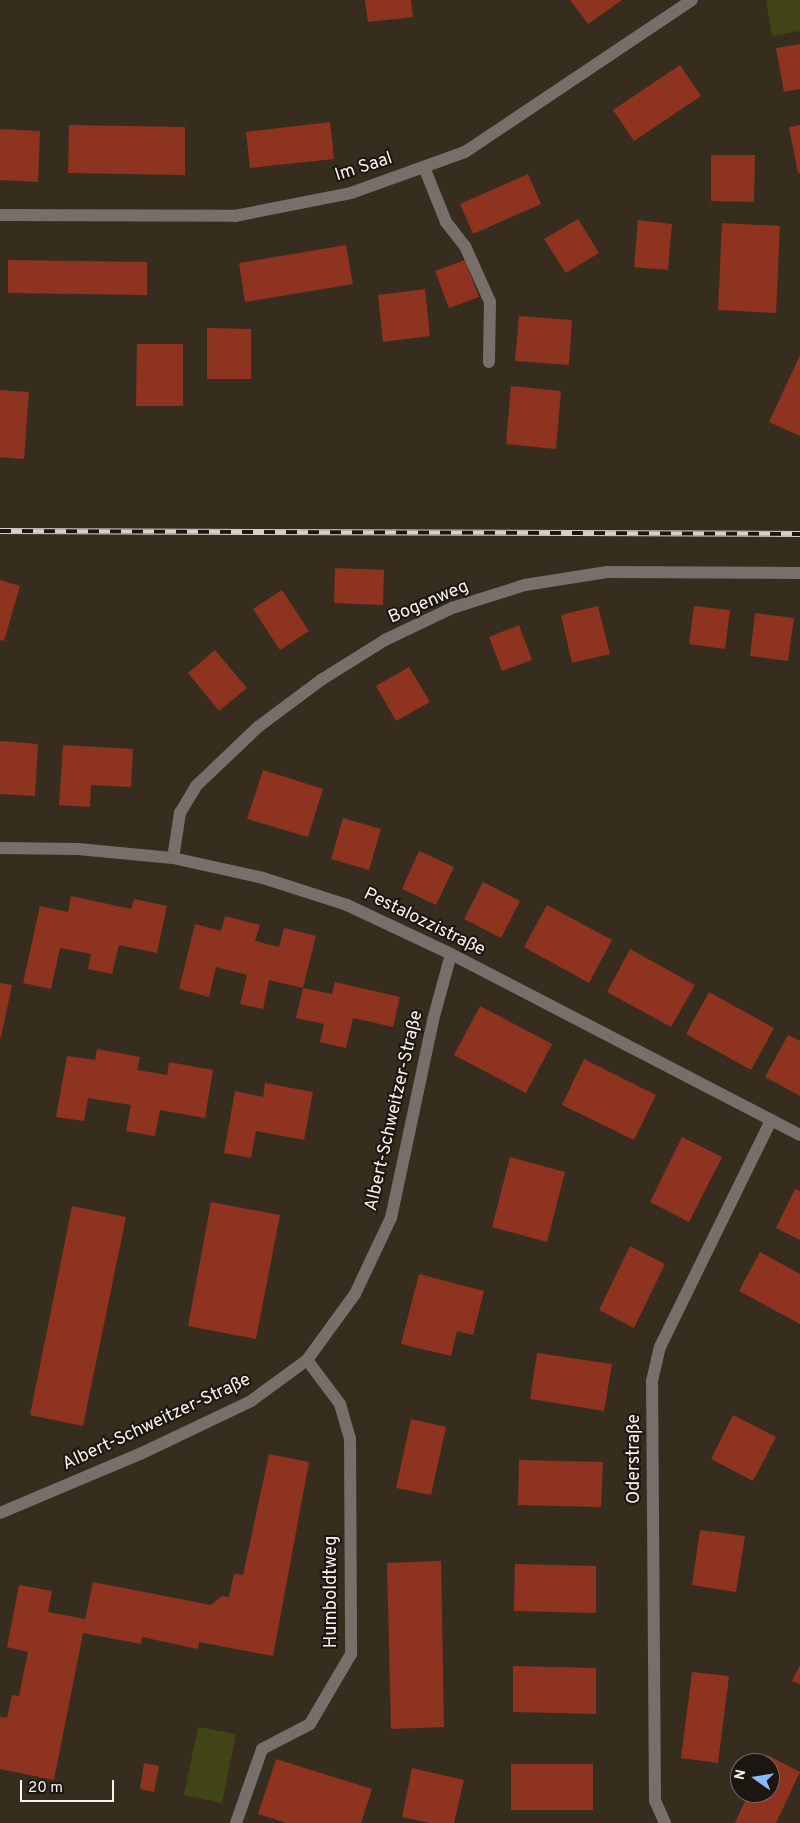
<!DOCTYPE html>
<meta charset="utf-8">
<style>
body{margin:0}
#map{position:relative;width:800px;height:1823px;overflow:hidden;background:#372d1f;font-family:Overpass,sans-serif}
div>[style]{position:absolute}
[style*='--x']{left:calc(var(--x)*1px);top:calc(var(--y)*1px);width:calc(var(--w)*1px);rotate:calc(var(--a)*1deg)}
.green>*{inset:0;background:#414516}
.building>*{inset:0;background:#8d331f}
.lane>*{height:12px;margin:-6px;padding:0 6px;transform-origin:6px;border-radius:6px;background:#766f6a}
.street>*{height:12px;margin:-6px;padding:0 6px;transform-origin:6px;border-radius:6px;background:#766f6a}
.rail>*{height:5.5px;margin-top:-2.75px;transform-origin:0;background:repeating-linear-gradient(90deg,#1b1610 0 11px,#d6d0c6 0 22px);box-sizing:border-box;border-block:1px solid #d6d0c6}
span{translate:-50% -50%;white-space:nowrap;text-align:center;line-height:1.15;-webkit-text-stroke:4px #1b1610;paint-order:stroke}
.street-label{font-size:18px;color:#f9f3ea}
.north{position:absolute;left:730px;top:1753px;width:50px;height:50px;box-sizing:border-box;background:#1b1610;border:1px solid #746e67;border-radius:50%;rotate:283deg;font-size:14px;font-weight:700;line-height:20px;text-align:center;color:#f9f3ea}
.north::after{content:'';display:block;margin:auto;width:18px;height:22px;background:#89bafc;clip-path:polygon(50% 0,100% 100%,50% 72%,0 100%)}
.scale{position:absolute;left:20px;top:1780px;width:94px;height:22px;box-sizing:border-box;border:2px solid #f9f3ea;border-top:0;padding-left:6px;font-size:15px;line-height:18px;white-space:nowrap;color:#f9f3ea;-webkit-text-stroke:4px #1b1610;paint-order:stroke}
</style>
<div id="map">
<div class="green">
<div style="clip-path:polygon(766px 0,800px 0,800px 31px,772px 36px)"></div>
<div style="clip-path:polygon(198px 1727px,236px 1734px,222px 1803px,184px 1795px)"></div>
</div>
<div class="building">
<div style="clip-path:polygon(365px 0,411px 0,413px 17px,368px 22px)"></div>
<div style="clip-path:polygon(570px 0,622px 0,588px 24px)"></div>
<div style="clip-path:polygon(800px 44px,800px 89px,784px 92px,776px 48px)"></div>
<div style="clip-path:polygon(680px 65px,701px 96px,634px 141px,613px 110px)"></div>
<div style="clip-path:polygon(330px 122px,334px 159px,250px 168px,246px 132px)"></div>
<div style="clip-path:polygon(69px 125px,185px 127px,185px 175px,68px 173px)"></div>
<div style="clip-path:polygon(800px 125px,800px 173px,798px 173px,789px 127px)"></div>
<div style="clip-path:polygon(0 129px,40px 131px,38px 182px,0 180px)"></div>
<div style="clip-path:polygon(711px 155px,755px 155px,754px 202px,711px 201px)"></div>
<div style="clip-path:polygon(528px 174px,541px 204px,473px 234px,460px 204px)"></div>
<div style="clip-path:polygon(578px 219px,599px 253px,566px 273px,544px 239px)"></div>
<div style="clip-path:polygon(638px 220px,672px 224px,668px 270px,634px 267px)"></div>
<div style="clip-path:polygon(722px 223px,780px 226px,776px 313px,718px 310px)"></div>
<div style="clip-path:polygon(346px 245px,353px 284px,245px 302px,239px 263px)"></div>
<div style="clip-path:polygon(8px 260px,147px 262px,147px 295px,8px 293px)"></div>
<div style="clip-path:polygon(465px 260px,479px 297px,449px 308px,435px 271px)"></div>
<div style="clip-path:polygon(425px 289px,430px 336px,383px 342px,378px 295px)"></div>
<div style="clip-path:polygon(519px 316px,572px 320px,569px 365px,515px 361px)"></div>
<div style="clip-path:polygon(207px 328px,251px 329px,251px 379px,207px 379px)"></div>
<div style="clip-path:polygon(137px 344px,183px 344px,183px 406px,136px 406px)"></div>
<div style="clip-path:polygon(800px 355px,800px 436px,769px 422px)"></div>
<div style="clip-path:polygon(511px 386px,561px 391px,556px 449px,506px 444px)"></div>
<div style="clip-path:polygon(0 390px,29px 392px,24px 459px,0 457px)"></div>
<div style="clip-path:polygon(335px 568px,384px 570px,383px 605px,334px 603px)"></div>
<div style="clip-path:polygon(0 580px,20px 586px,4px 641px,0 640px)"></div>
<div style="clip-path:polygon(282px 590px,309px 631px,280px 650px,253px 609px)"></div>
<div style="clip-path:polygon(598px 606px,610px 654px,572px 663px,561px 615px)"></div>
<div style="clip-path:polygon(694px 606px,730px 610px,725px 649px,689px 644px)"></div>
<div style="clip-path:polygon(755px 613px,794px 618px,788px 661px,750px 656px)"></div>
<div style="clip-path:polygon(519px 625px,532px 660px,502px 671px,489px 637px)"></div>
<div style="clip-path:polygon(215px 650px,247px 688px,219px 711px,188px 673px)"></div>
<div style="clip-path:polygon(409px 667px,430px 702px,396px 721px,376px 686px)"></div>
<div style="clip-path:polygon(0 741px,38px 744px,35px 796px,0 794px)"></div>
<div style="clip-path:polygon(63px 745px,133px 749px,131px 787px,91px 785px,90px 807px,59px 805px)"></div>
<div style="clip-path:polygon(263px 770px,323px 789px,308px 837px,247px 819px)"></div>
<div style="clip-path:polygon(343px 818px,381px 829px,369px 870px,331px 859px)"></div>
<div style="clip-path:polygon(419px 851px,454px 867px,436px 905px,402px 889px)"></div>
<div style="clip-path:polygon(483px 882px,520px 901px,501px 938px,464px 919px)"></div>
<div style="clip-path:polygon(71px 896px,131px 909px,134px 899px,167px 906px,157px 953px,119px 945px,112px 974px,88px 969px,91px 954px,60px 948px,51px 989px,23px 983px,40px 906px,68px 912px)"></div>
<div style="clip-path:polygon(547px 905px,612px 940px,589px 983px,524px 947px)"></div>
<div style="clip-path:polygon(225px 916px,260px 925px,255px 941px,279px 947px,284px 928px,316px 936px,303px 988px,269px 980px,263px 1009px,240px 1004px,247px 975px,216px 967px,209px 997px,179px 989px,195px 924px,221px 931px)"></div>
<div style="clip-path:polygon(630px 949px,695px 985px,671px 1027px,607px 992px)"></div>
<div style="clip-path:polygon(335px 982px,400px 997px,393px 1027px,353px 1018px,346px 1048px,320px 1042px,324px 1024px,296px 1018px,303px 988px,332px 994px)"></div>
<div style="clip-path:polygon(0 983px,12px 985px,1px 1037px,0 1037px)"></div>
<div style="clip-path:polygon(709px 992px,774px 1028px,751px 1070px,686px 1034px)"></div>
<div style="clip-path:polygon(480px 1006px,552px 1044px,526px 1093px,454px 1055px)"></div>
<div style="clip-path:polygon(788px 1035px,800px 1041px,800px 1096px,765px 1077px)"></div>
<div style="clip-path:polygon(97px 1049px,140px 1057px,137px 1070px,167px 1075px,169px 1062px,213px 1070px,205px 1118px,160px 1110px,155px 1136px,126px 1131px,131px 1105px,88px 1098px,84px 1121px,56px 1117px,67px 1056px,95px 1060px)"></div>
<div style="clip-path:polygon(584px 1059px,656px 1095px,634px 1140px,562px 1105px)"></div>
<div style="clip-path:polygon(265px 1083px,313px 1092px,304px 1140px,256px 1131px,251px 1158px,224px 1153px,235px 1091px,263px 1097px)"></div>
<div style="clip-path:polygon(682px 1137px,722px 1157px,689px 1222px,650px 1202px)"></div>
<div style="clip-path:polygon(510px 1157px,565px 1172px,547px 1242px,492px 1227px)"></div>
<div style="clip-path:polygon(795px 1189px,800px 1191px,800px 1240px,776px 1228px)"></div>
<div style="clip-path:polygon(211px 1202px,280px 1215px,256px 1339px,188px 1326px)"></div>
<div style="clip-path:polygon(72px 1206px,126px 1217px,83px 1426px,30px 1415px)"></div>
<div style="clip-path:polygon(630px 1246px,665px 1264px,634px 1328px,599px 1310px)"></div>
<div style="clip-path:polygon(760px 1252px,800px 1274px,800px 1324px,739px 1291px)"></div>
<div style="clip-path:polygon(419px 1274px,484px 1291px,473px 1335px,457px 1331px,451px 1356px,401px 1344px)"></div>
<div style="clip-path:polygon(537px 1353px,612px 1364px,604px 1411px,530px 1399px)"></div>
<div style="clip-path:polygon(733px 1415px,776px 1437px,753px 1481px,711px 1459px)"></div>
<div style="clip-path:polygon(411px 1419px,446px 1427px,431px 1495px,396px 1488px)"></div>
<div style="clip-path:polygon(269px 1454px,309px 1462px,273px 1656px,199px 1642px,198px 1649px,142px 1637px,141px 1644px,83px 1633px,54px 1780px,0 1769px,0 1717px,7px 1718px,12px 1695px,19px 1696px,28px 1652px,7px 1647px,19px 1585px,52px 1591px,48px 1612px,85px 1619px,93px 1582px,211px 1605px,222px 1596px,229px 1597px,234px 1574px,243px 1575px)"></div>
<div style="clip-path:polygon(519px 1460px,603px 1462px,601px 1507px,518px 1505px)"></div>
<div style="clip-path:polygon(700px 1530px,745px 1536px,736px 1592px,692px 1585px)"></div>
<div style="clip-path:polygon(441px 1561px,444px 1727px,391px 1729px,387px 1563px)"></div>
<div style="clip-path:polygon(515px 1564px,596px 1566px,596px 1613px,514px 1611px)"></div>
<div style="clip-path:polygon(800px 1665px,800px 1684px,792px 1681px)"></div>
<div style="clip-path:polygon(513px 1666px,596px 1668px,596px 1714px,513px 1712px)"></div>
<div style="clip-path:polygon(692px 1672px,729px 1676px,718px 1763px,681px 1758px)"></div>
<div style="clip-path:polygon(767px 1755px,800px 1772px,776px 1823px,735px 1823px,749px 1793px,770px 1793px,770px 1763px,763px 1763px)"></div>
<div style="clip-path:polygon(276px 1759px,372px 1789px,361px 1823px,287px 1823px,258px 1814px)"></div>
<div style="clip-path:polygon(144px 1763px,159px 1766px,154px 1792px,140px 1789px)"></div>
<div style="clip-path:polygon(511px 1764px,593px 1764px,593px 1810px,511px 1810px)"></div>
<div style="clip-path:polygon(412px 1768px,464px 1780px,454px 1823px,430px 1823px,402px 1817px)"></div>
</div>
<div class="lane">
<div style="--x:424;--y:167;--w:59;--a:68.2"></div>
<div style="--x:446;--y:222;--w:31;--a:52"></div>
<div style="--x:465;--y:246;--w:61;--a:65.9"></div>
<div style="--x:490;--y:302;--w:60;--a:91"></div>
<div style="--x:236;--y:1823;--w:78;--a:-70.6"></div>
<div style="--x:262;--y:1749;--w:54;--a:-27.5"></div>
</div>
<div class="street">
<div style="--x:0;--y:215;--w:235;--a:0.2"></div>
<div style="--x:235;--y:216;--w:118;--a:-11.2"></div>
<div style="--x:351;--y:193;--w:121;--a:-19.8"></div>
<div style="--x:465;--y:152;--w:273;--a:-33.8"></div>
<div style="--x:0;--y:848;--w:78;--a:0.7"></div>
<div style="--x:78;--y:849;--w:95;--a:5.4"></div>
<div style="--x:173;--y:858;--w:92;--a:12.5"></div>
<div style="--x:263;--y:878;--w:88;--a:17.8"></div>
<div style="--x:347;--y:905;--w:115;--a:25.2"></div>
<div style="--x:451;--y:954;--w:393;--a:27.4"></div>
<div style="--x:173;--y:858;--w:46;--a:-81.2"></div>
<div style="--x:180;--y:813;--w:31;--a:-59"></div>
<div style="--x:196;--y:786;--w:86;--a:-43.6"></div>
<div style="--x:258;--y:727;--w:79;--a:-36.7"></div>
<div style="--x:321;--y:680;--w:75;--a:-32"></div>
<div style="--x:385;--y:640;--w:74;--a:-25.5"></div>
<div style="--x:452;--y:608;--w:77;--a:-17.5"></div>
<div style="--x:525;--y:585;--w:83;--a:-9"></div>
<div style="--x:607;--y:572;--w:193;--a:0.3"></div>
<div style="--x:307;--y:1360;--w:55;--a:53.1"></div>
<div style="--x:340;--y:1404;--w:35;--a:74"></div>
<div style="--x:350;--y:1438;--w:216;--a:89.7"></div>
<div style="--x:351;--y:1654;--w:81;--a:120.4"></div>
<div style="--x:0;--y:1513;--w:152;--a:-22.9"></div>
<div style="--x:140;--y:1454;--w:123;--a:-25.5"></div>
<div style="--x:251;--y:1401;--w:69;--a:-36.2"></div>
<div style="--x:307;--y:1360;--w:82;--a:-54"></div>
<div style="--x:355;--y:1294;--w:84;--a:-64.7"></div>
<div style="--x:391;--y:1218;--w:202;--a:-78"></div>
<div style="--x:433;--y:1020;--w:68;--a:-74.7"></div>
<div style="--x:665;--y:1823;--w:24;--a:-114"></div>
<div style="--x:655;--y:1801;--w:420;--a:-90.4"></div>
<div style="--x:652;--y:1381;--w:35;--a:-77"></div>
<div style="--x:660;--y:1347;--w:253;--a:-63.9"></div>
</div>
<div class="rail">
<div style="--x:0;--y:531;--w:800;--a:0.21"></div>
</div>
<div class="street-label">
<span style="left:364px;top:168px;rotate:-18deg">Im Saal</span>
<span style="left:429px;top:603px;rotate:-23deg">Bogenweg</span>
<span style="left:424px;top:923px;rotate:26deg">Pestalozzistraße</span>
<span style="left:395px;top:1111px;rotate:-77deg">Albert-Schweitzer-Straße</span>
<span style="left:157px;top:1423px;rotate:-25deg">Albert-Schweitzer-Straße</span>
<span style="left:635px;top:1459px;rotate:-90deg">Oderstraße</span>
<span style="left:332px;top:1592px;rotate:-90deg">Humboldtweg</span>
</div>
<div class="north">N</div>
<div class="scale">20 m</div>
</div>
